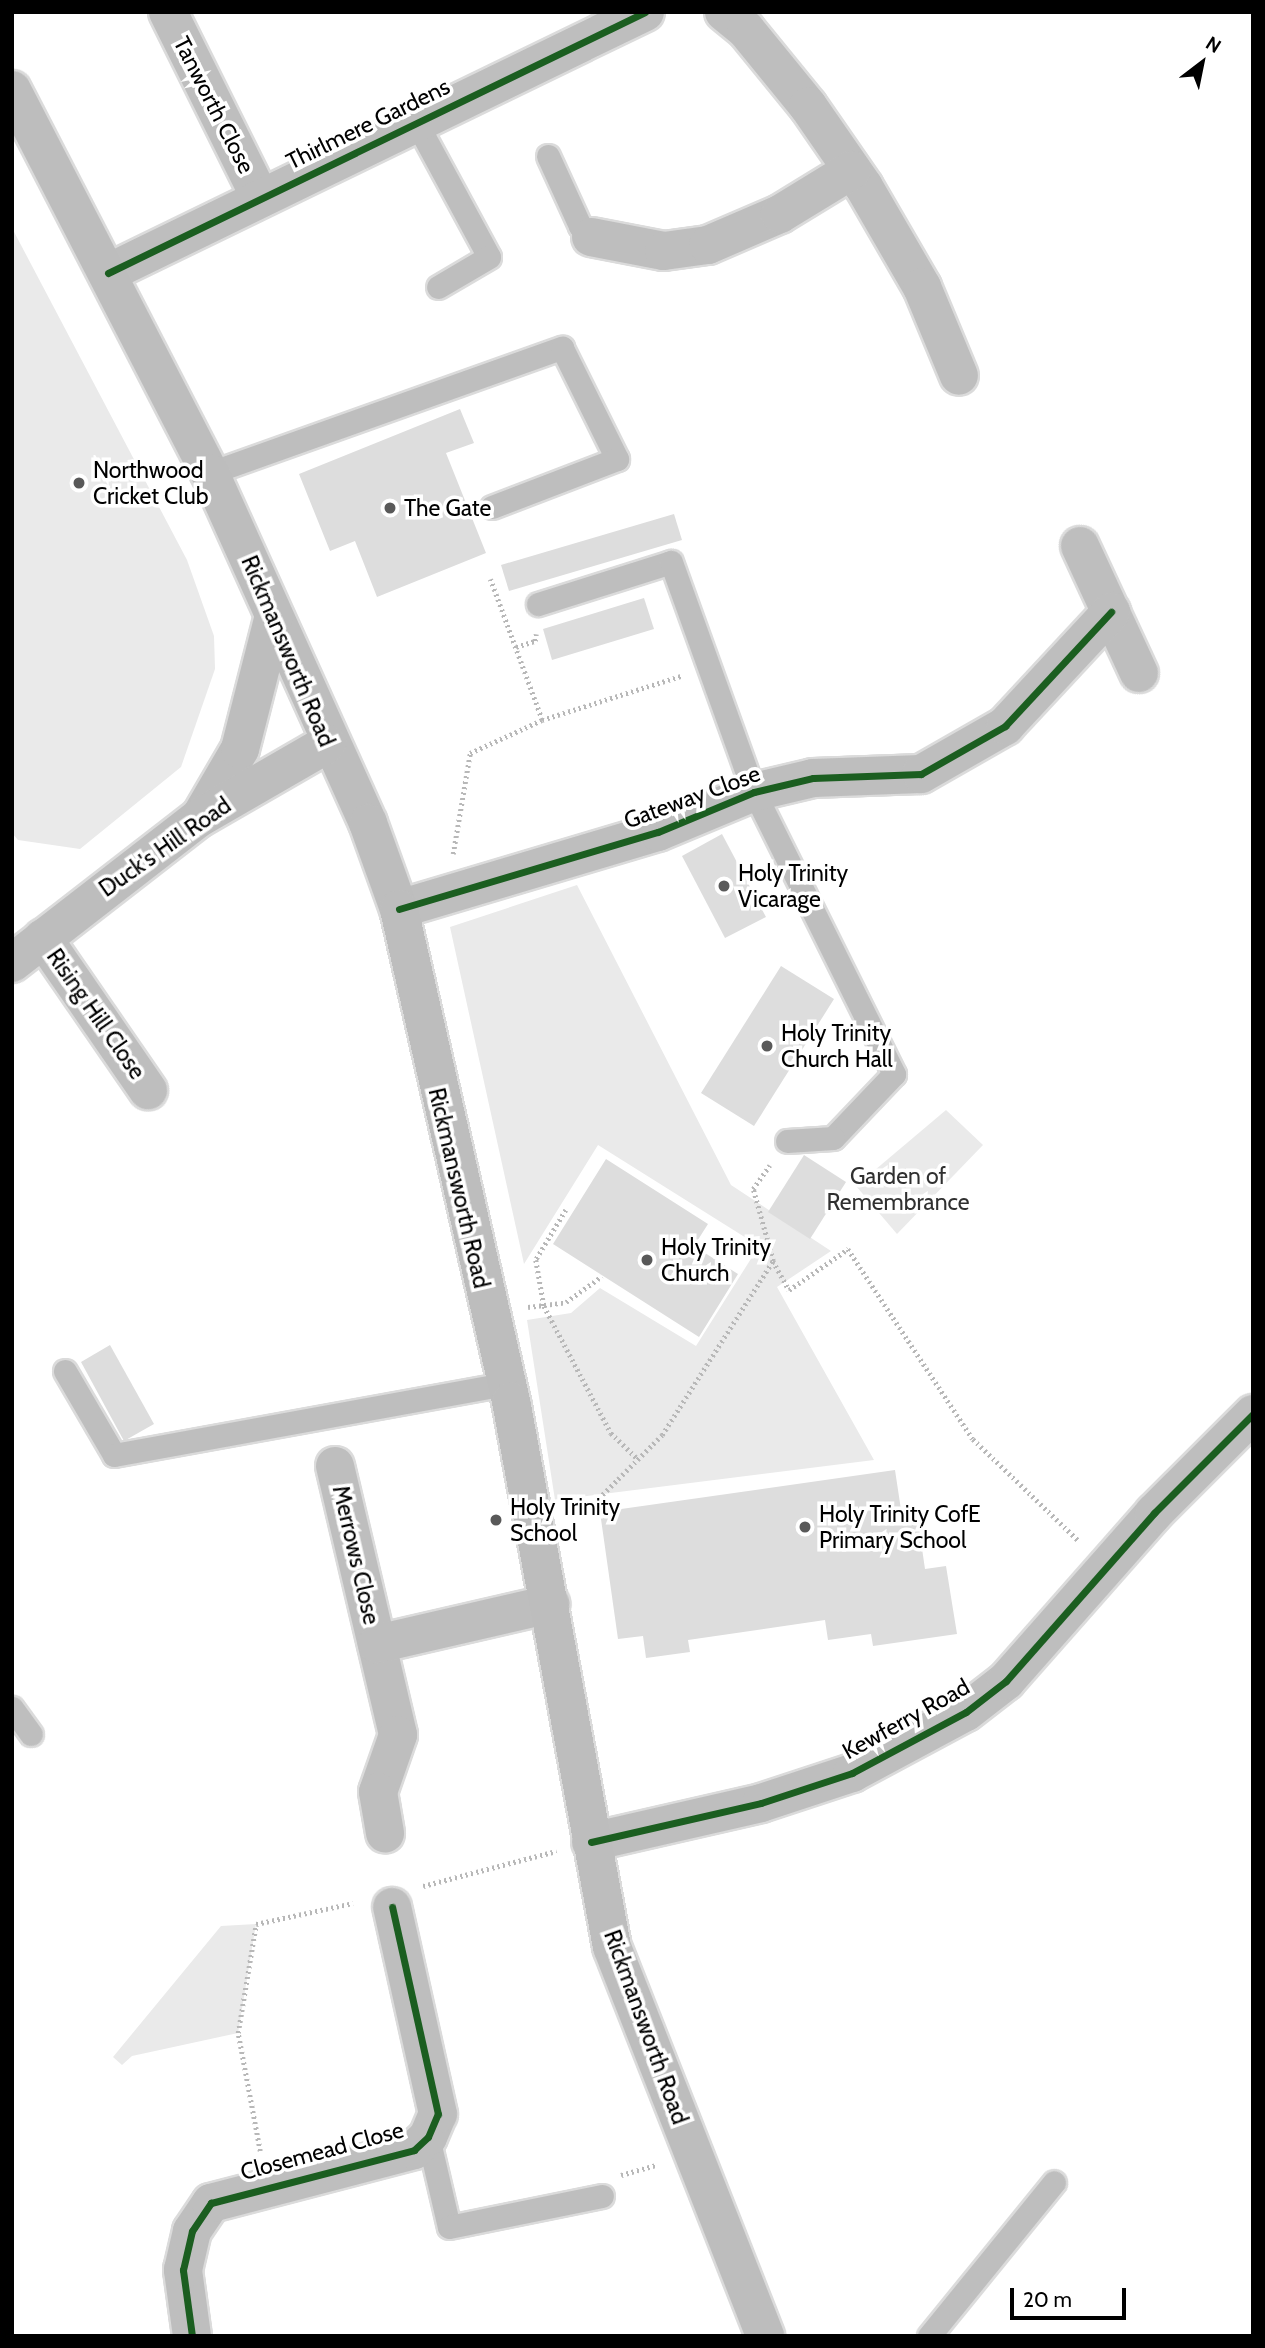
<!DOCTYPE html>
<style>
body{margin:0}
#map{position:relative;width:1265px;height:2348px;overflow:hidden;background:#fff;font-family:Cabin,sans-serif}
div>[style]{position:absolute}
[style*='--x']{left:calc(var(--x)*1px);top:calc(var(--y)*1px);width:calc(var(--w)*1px);rotate:calc(var(--a)*1deg)}
.green>*{inset:0;background:#eaeaea}
.building>*{inset:0;background:#ddd}
.path>*{height:4.5px;margin-top:-2.25px;transform-origin:0;background:repeating-linear-gradient(90deg,#b8b8b8 0 2px,transparent 0 5.5px)}
.roads{filter:drop-shadow(2px 0 #dbdbdb) drop-shadow(-2px 0 #dbdbdb) drop-shadow(0 2px #dbdbdb) drop-shadow(0 -2px #dbdbdb)}
.service>*{height:23px;margin:-11.5px;padding:0 11.5px;transform-origin:11.5px;border-radius:11.5px;background:#bebebe}
.minor>*{height:38px;margin:-19px;padding:0 19px;transform-origin:19px;border-radius:19px;background:#bebebe}
.primary>*{height:38px;margin:-19px;padding:0 19px;transform-origin:19px;border-radius:19px;background:#bdbdbd}
.cycleway>*{height:7px;margin:-3.5px;padding:0 3.5px;transform-origin:3.5px;border-radius:3.5px;background:#1b5e20}
.dots>*{width:19px;height:19px;translate:-50% -50%;box-sizing:border-box;border:4px solid #fff;border-radius:50%}
span{translate:-50% -50%;white-space:nowrap;text-align:center;line-height:1.15;-webkit-text-stroke:7px #fff;paint-order:stroke}
.street-label{font-size:23px;color:#000}
.poi-label{font-size:23px;color:#000}
.left{translate:0 -50%;text-align:left}
.park-label{font-size:23px;color:#303030}
.frame{position:absolute;inset:0;border:14px solid #000;pointer-events:none}
.north{position:absolute;left:1167px;top:28px;width:70px;height:70px;-webkit-text-stroke:5px #fff;paint-order:stroke;rotate:32deg;font-size:19px;font-weight:700;line-height:28px;text-align:center;color:#000}
.north::after{content:'';display:block;margin:auto;width:24px;height:32px;background:#000;clip-path:polygon(50% 0,100% 100%,50% 72%,0 100%)}
.scale{position:absolute;left:1010px;top:2288px;width:116px;height:32px;box-sizing:border-box;border:4px solid #000;border-top:0;padding-left:9px;font-size:21px;line-height:24px;white-space:nowrap;color:#000;-webkit-text-stroke:5px #fff;paint-order:stroke}
</style>
<div id="map">
<div class="green">
<div style="clip-path:polygon(12px 228px,187px 560px,214px 636px,215px 669px,181px 767px,80px 849px,18px 840px,12px 833px)"></div>
<div style="clip-path:polygon(577px 885px,731px 1185px,831px 1251px,777px 1287px,874px 1460px,555px 1500px,527px 1320px,571px 1313px,600px 1288px,696px 1346px,759px 1246px,598px 1145px,524px 1264px,450px 927px)"></div>
<div style="clip-path:polygon(946px 1110px,983px 1145px,897px 1234px,856px 1186px)"></div>
<div style="clip-path:polygon(256px 1924px,238px 2033px,132px 2056px,122px 2065px,113px 2057px,221px 1926px)"></div>
</div>
<div class="building">
<div style="clip-path:polygon(460px 409px,474px 443px,446px 453px,486px 553px,377px 597px,355px 541px,330px 551px,299px 474px)"></div>
<div style="clip-path:polygon(674px 514px,682px 540px,509px 591px,501px 565px)"></div>
<div style="clip-path:polygon(644px 598px,654px 629px,552px 660px,543px 629px)"></div>
<div style="clip-path:polygon(722px 834px,766px 917px,725px 938px,682px 856px)"></div>
<div style="clip-path:polygon(781px 966px,834px 999px,754px 1126px,701px 1093px)"></div>
<div style="clip-path:polygon(804px 1155px,846px 1182px,810px 1239px,768px 1212px)"></div>
<div style="clip-path:polygon(606px 1159px,708px 1224px,694px 1246px,738px 1274px,699px 1337px,553px 1244px)"></div>
<div style="clip-path:polygon(110px 1345px,154px 1424px,124px 1441px,81px 1362px)"></div>
<div style="clip-path:polygon(895px 1470px,903px 1523px,918px 1521px,925px 1569px,946px 1566px,957px 1634px,873px 1646px,871px 1634px,828px 1640px,825px 1620px,688px 1640px,690px 1652px,646px 1658px,643px 1636px,618px 1639px,600px 1512px)"></div>
</div>
<div class="path">
<div style="--x:516;--y:647;--w:20;--a:-18"></div>
<div style="--x:535;--y:641;--w:7;--a:-82"></div>
<div style="--x:542;--y:720;--w:146;--a:-17.6"></div>
<div style="--x:453;--y:854;--w:102;--a:-80.4"></div>
<div style="--x:470;--y:753;--w:79;--a:-24.6"></div>
<div style="--x:542;--y:720;--w:150;--a:-110.2"></div>
<div style="--x:566;--y:1210;--w:58;--a:121"></div>
<div style="--x:536;--y:1260;--w:47;--a:80.1"></div>
<div style="--x:544;--y:1306;--w:144;--a:62.2"></div>
<div style="--x:611;--y:1433;--w:37;--a:44"></div>
<div style="--x:773;--y:1261;--w:33;--a:61"></div>
<div style="--x:789;--y:1290;--w:72;--a:-34.8"></div>
<div style="--x:848;--y:1249;--w:227;--a:56.7"></div>
<div style="--x:973;--y:1439;--w:147;--a:43.9"></div>
<div style="--x:528;--y:1307;--w:38;--a:-7"></div>
<div style="--x:566;--y:1302;--w:44;--a:-35.8"></div>
<div style="--x:569;--y:1514;--w:18;--a:-13"></div>
<div style="--x:587;--y:1510;--w:106;--a:-45"></div>
<div style="--x:662;--y:1435;--w:206;--a:-57.5"></div>
<div style="--x:773;--y:1261;--w:75;--a:-105.5"></div>
<div style="--x:753;--y:1189;--w:29;--a:-55"></div>
<div style="--x:423;--y:1886;--w:138;--a:-14.7"></div>
<div style="--x:260;--y:2151;--w:120;--a:-100.6"></div>
<div style="--x:238;--y:2033;--w:110;--a:-80.6"></div>
<div style="--x:256;--y:1924;--w:99;--a:-12.2"></div>
<div style="--x:621;--y:2175;--w:36;--a:-16"></div>
</div>
<div class="roads">
<div class="service">
<div style="--x:416;--y:122;--w:153;--a:61.6"></div>
<div style="--x:489;--y:257;--w:59;--a:149.5"></div>
<div style="--x:548;--y:156;--w:77;--a:65.4"></div>
<div style="--x:580;--y:226;--w:16;--a:45"></div>
<div style="--x:210;--y:473;--w:374;--a:-19.6"></div>
<div style="--x:562;--y:348;--w:124;--a:63.6"></div>
<div style="--x:617;--y:459;--w:134;--a:159"></div>
<div style="--x:538;--y:604;--w:139;--a:-17.5"></div>
<div style="--x:671;--y:562;--w:245;--a:70.2"></div>
<div style="--x:754;--y:792;--w:315;--a:63.6"></div>
<div style="--x:894;--y:1074;--w:88;--a:133.6"></div>
<div style="--x:833;--y:1138;--w:46;--a:176.3"></div>
<div style="--x:65;--y:1371;--w:97;--a:59.7"></div>
<div style="--x:114;--y:1455;--w:398;--a:-10.3"></div>
<div style="--x:12;--y:1708;--w:32;--a:54"></div>
<div style="--x:428;--y:2137;--w:92;--a:76.9"></div>
<div style="--x:449;--y:2227;--w:156;--a:-11.5"></div>
<div style="--x:929;--y:2336;--w:198;--a:-50.9"></div>
</div>
<div class="minor">
<div style="--x:168;--y:12;--w:207;--a:63.6"></div>
<div style="--x:724;--y:12;--w:28;--a:39"></div>
<div style="--x:746;--y:30;--w:98;--a:50.8"></div>
<div style="--x:808;--y:106;--w:98;--a:55.3"></div>
<div style="--x:864;--y:187;--w:116;--a:59.9"></div>
<div style="--x:922;--y:287;--w:96;--a:67.4"></div>
<div style="--x:591;--y:237;--w:74;--a:10.9"></div>
<div style="--x:664;--y:251;--w:44;--a:-7.8"></div>
<div style="--x:708;--y:245;--w:78;--a:-23.3"></div>
<div style="--x:780;--y:214;--w:84;--a:-31.4"></div>
<div style="--x:108;--y:273;--w:597;--a:-25.92"></div>
<div style="--x:1080;--y:546;--w:140;--a:65.1"></div>
<div style="--x:399;--y:909;--w:270;--a:-16.6"></div>
<div style="--x:658;--y:832;--w:104;--a:-22.6"></div>
<div style="--x:754;--y:792;--w:61;--a:-13.3"></div>
<div style="--x:813;--y:778;--w:108;--a:-2.1"></div>
<div style="--x:921;--y:774;--w:97;--a:-29.7"></div>
<div style="--x:1005;--y:726;--w:156;--a:-47.1"></div>
<div style="--x:43;--y:938;--w:185;--a:55.4"></div>
<div style="--x:335;--y:1466;--w:276;--a:76.8"></div>
<div style="--x:398;--y:1735;--w:60;--a:109.3"></div>
<div style="--x:378;--y:1792;--w:42;--a:80.3"></div>
<div style="--x:377;--y:1644;--w:178;--a:-13"></div>
<div style="--x:591;--y:1842;--w:174;--a:-12.9"></div>
<div style="--x:761;--y:1803;--w:96;--a:-18.2"></div>
<div style="--x:852;--y:1773;--w:129;--a:-28.2"></div>
<div style="--x:966;--y:1712;--w:51;--a:-37.8"></div>
<div style="--x:1006;--y:1681;--w:224;--a:-48.6"></div>
<div style="--x:1154;--y:1513;--w:140;--a:-45"></div>
<div style="--x:192;--y:2336;--w:67;--a:-97.8"></div>
<div style="--x:183;--y:2270;--w:40;--a:-77"></div>
<div style="--x:192;--y:2231;--w:34;--a:-56"></div>
<div style="--x:211;--y:2203;--w:210;--a:-14.6"></div>
<div style="--x:414;--y:2150;--w:19;--a:-43"></div>
<div style="--x:428;--y:2137;--w:25;--a:-67"></div>
<div style="--x:438;--y:2114;--w:212;--a:-102.5"></div>
</div>
<div class="primary">
<div style="--x:12;--y:90;--w:431;--a:62.7"></div>
<div style="--x:210;--y:473;--w:384;--a:65.7"></div>
<div style="--x:368;--y:823;--w:91;--a:70.2"></div>
<div style="--x:399;--y:909;--w:505;--a:77.18"></div>
<div style="--x:511;--y:1401;--w:555;--a:79.52"></div>
<div style="--x:612;--y:1947;--w:418;--a:68.5"></div>
<div style="--x:202;--y:814;--w:75;--a:-59.7"></div>
<div style="--x:240;--y:749;--w:137;--a:-75.7"></div>
<div style="--x:12;--y:963;--w:237;--a:-37.8"></div>
<div style="--x:199;--y:818;--w:148;--a:-30"></div>
</div>
</div>
<div class="cycleway">
<div style="--x:108;--y:273;--w:597;--a:-25.92"></div>
<div style="--x:399;--y:909;--w:270;--a:-16.6"></div>
<div style="--x:658;--y:832;--w:104;--a:-22.6"></div>
<div style="--x:754;--y:792;--w:61;--a:-13.3"></div>
<div style="--x:813;--y:778;--w:108;--a:-2.1"></div>
<div style="--x:921;--y:774;--w:97;--a:-29.7"></div>
<div style="--x:1005;--y:726;--w:156;--a:-47.1"></div>
<div style="--x:591;--y:1842;--w:174;--a:-12.9"></div>
<div style="--x:761;--y:1803;--w:96;--a:-18.2"></div>
<div style="--x:852;--y:1773;--w:129;--a:-28.2"></div>
<div style="--x:966;--y:1712;--w:51;--a:-37.8"></div>
<div style="--x:1006;--y:1681;--w:224;--a:-48.6"></div>
<div style="--x:1154;--y:1513;--w:140;--a:-45"></div>
<div style="--x:192;--y:2336;--w:67;--a:-97.8"></div>
<div style="--x:183;--y:2270;--w:40;--a:-77"></div>
<div style="--x:192;--y:2231;--w:34;--a:-56"></div>
<div style="--x:211;--y:2203;--w:210;--a:-14.6"></div>
<div style="--x:414;--y:2150;--w:19;--a:-43"></div>
<div style="--x:428;--y:2137;--w:25;--a:-67"></div>
<div style="--x:438;--y:2114;--w:212;--a:-102.5"></div>
</div>
<div class="dots">
<div style="left:79px;top:483px;background:#595959"></div>
<div style="left:390px;top:508px;background:#595959"></div>
<div style="left:724px;top:886px;background:#595959"></div>
<div style="left:767px;top:1046px;background:#595959"></div>
<div style="left:647px;top:1260px;background:#595959"></div>
<div style="left:496px;top:1520px;background:#595959"></div>
<div style="left:805px;top:1527px;background:#595959"></div>
</div>
<div class="street-label">
<span style="left:214px;top:105px;rotate:63deg">Tanworth Close</span>
<span style="left:368px;top:124px;rotate:-26deg">Thirlmere Gardens</span>
<span style="left:288px;top:651px;rotate:67deg">Rickmansworth Road</span>
<span style="left:692px;top:797px;rotate:-20deg">Gateway Close</span>
<span style="left:165px;top:847px;rotate:-35deg">Duck's Hill Road</span>
<span style="left:96px;top:1014px;rotate:55deg">Rising Hill Close</span>
<span style="left:459px;top:1188px;rotate:77deg">Rickmansworth Road</span>
<span style="left:356px;top:1555px;rotate:77deg">Merrows Close</span>
<span style="left:906px;top:1719px;rotate:-29deg">Kewferry Road</span>
<span style="left:646px;top:2027px;rotate:70deg">Rickmansworth Road</span>
<span style="left:322px;top:2151px;rotate:-15deg">Closemead Close</span>
</div>
<div class="poi-label">
<span class="left" style="left:93px;top:483px">Northwood<br>Cricket Club</span>
<span class="left" style="left:404px;top:508px">The Gate</span>
<span class="left" style="left:738px;top:886px">Holy Trinity<br>Vicarage</span>
<span class="left" style="left:781px;top:1046px">Holy Trinity<br>Church Hall</span>
<span class="left" style="left:661px;top:1260px">Holy Trinity<br>Church</span>
<span class="left" style="left:510px;top:1520px">Holy Trinity<br>School</span>
<span class="left" style="left:819px;top:1527px">Holy Trinity CofE<br>Primary School</span>
</div>
<div class="park-label">
<span style="left:898px;top:1189px">Garden of<br>Remembrance</span>
</div>
<div class="frame"></div>
<div class="north">N</div>
<div class="scale">20 m</div>
</div>
